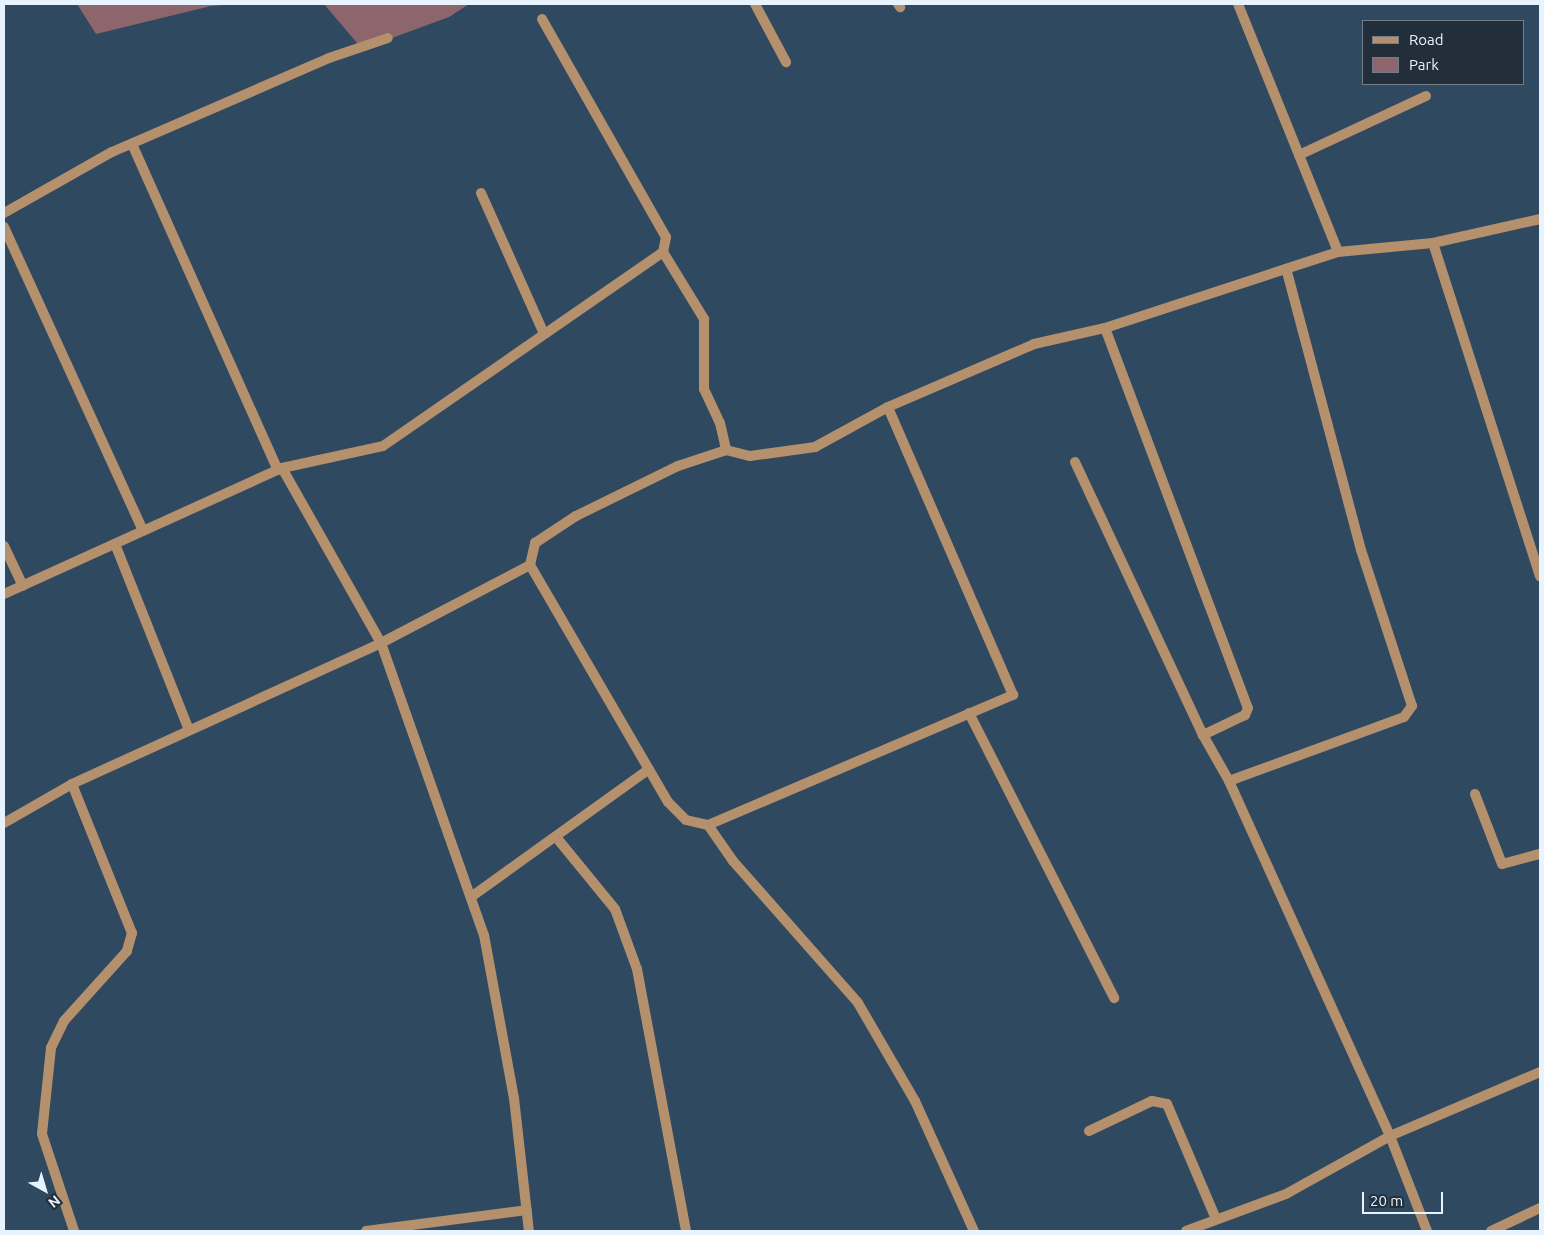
<!DOCTYPE html>
<style>
body{margin:0}
#map{position:relative;width:1544px;height:1235px;overflow:hidden;background:#2f4961;font-family:Ubuntu,sans-serif}
div>[style]{position:absolute}
[style*='--x']{left:calc(var(--x)*1px);top:calc(var(--y)*1px);width:calc(var(--w)*1px);rotate:calc(var(--a)*1deg)}
.green>*{inset:0;background:#8d656d}
.lane>*{height:10px;margin:-5px;padding:0 5px;transform-origin:5px;border-radius:5px;background:#b5906c}
.street>*{height:10px;margin:-5px;padding:0 5px;transform-origin:5px;border-radius:5px;background:#b5906c}
span{translate:-50% -50%;white-space:nowrap;text-align:center;line-height:1.15;-webkit-text-stroke:4.5px #222e39;paint-order:stroke}
.frame{position:absolute;inset:0;border:5px solid #e7f3ff;pointer-events:none}
.legend{position:absolute;left:1362px;top:20px;width:162px;height:65px;box-sizing:border-box;background:#222e39;border:1px solid #717d88;margin:0;padding:6px 9px;list-style:none;font-size:15px;color:#e7f3ff}
.legend li{display:flex;align-items:center;gap:10px;height:25px}
.legend b{width:25px;border:1px solid #717d88}
.north{position:absolute;left:20px;top:1165px;width:50px;height:50px;-webkit-text-stroke:4px #222e39;paint-order:stroke;rotate:141deg;font-size:14px;font-weight:700;line-height:20px;text-align:center;color:#e7f3ff}
.north::after{content:'';display:block;margin:auto;width:18px;height:22px;background:#e7f3ff;clip-path:polygon(50% 0,100% 100%,50% 72%,0 100%)}
.scale{position:absolute;left:1362px;top:1192px;width:81px;height:22px;box-sizing:border-box;border:2px solid #e7f3ff;border-top:0;padding-left:6px;font-size:15px;line-height:18px;white-space:nowrap;color:#e7f3ff;-webkit-text-stroke:4px #222e39;paint-order:stroke}
</style>
<div id="map">
<div class="green">
<div style="clip-path:polygon(77px 4px,239px 4px,211px 6px,96px 34px)"></div>
<div style="clip-path:polygon(324px 4px,469px 4px,449px 17px,362px 49px)"></div>
</div>
<div class="lane">
<div style="--x:1299;--y:155;--w:140;--a:-24.9"></div>
<div style="--x:1475;--y:794;--w:75;--a:68.9"></div>
<div style="--x:1502;--y:864;--w:39;--a:-15"></div>
</div>
<div class="street">
<div style="--x:755;--y:4;--w:66;--a:61.9"></div>
<div style="--x:898;--y:4;--w:4;--a:56"></div>
<div style="--x:1238;--y:4;--w:267;--a:68"></div>
<div style="--x:542;--y:19;--w:251;--a:60.4"></div>
<div style="--x:666;--y:237;--w:15;--a:101"></div>
<div style="--x:132;--y:144;--w:357;--a:65.9"></div>
<div style="--x:481;--y:193;--w:154;--a:65.9"></div>
<div style="--x:4;--y:213;--w:124;--a:-29.5"></div>
<div style="--x:112;--y:152;--w:236;--a:-23.4"></div>
<div style="--x:329;--y:58;--w:62;--a:-18.7"></div>
<div style="--x:4;--y:227;--w:334;--a:65.4"></div>
<div style="--x:1433;--y:243;--w:350;--a:72.2"></div>
<div style="--x:1105;--y:328;--w:406;--a:69.4"></div>
<div style="--x:1248;--y:708;--w:8;--a:113"></div>
<div style="--x:1245;--y:715;--w:47;--a:154.5"></div>
<div style="--x:1203;--y:735;--w:53;--a:60.5"></div>
<div style="--x:1229;--y:781;--w:390;--a:65.6"></div>
<div style="--x:1390;--y:1136;--w:102;--a:68.7"></div>
<div style="--x:1075;--y:462;--w:302;--a:64.9"></div>
<div style="--x:282;--y:468;--w:201;--a:60.5"></div>
<div style="--x:381;--y:643;--w:310;--a:70.6"></div>
<div style="--x:484;--y:935;--w:166;--a:79.6"></div>
<div style="--x:514;--y:1098;--w:134;--a:83.6"></div>
<div style="--x:115;--y:544;--w:200;--a:68.3"></div>
<div style="--x:4;--y:546;--w:44;--a:64.6"></div>
<div style="--x:530;--y:565;--w:274;--a:59.8"></div>
<div style="--x:668;--y:802;--w:25;--a:45"></div>
<div style="--x:686;--y:820;--w:23;--a:13"></div>
<div style="--x:708;--y:825;--w:44;--a:55.2"></div>
<div style="--x:733;--y:861;--w:189;--a:48.6"></div>
<div style="--x:858;--y:1003;--w:113;--a:59.8"></div>
<div style="--x:915;--y:1101;--w:143;--a:65.6"></div>
<div style="--x:4;--y:594;--w:305;--a:-24.4"></div>
<div style="--x:282;--y:468;--w:103;--a:-12.3"></div>
<div style="--x:383;--y:446;--w:341;--a:-34.7"></div>
<div style="--x:663;--y:252;--w:79;--a:58.5"></div>
<div style="--x:704;--y:319;--w:70;--a:90"></div>
<div style="--x:704;--y:389;--w:38;--a:65"></div>
<div style="--x:720;--y:423;--w:28;--a:77"></div>
<div style="--x:969;--y:713;--w:320;--a:63"></div>
<div style="--x:1229;--y:781;--w:186;--a:-20.1"></div>
<div style="--x:1404;--y:717;--w:14;--a:-54"></div>
<div style="--x:1412;--y:706;--w:164;--a:-108.1"></div>
<div style="--x:1361;--y:550;--w:291;--a:-104.9"></div>
<div style="--x:72;--y:784;--w:161;--a:68.1"></div>
<div style="--x:132;--y:933;--w:19;--a:106"></div>
<div style="--x:127;--y:951;--w:94;--a:132"></div>
<div style="--x:64;--y:1021;--w:30;--a:116"></div>
<div style="--x:51;--y:1048;--w:86;--a:96"></div>
<div style="--x:42;--y:1134;--w:102;--a:71.7"></div>
<div style="--x:4;--y:823;--w:78;--a:-29.8"></div>
<div style="--x:72;--y:784;--w:340;--a:-24.5"></div>
<div style="--x:381;--y:643;--w:168;--a:-27.6"></div>
<div style="--x:530;--y:565;--w:23;--a:-77"></div>
<div style="--x:535;--y:543;--w:49;--a:-33.4"></div>
<div style="--x:576;--y:516;--w:114;--a:-26.1"></div>
<div style="--x:678;--y:466;--w:51;--a:-18.4"></div>
<div style="--x:726;--y:450;--w:25;--a:14"></div>
<div style="--x:750;--y:456;--w:66;--a:-7.9"></div>
<div style="--x:815;--y:447;--w:83;--a:-28.7"></div>
<div style="--x:888;--y:407;--w:159;--a:-23.3"></div>
<div style="--x:1034;--y:344;--w:73;--a:-12.7"></div>
<div style="--x:1105;--y:328;--w:245;--a:-18.1"></div>
<div style="--x:1338;--y:252;--w:95;--a:-5.4"></div>
<div style="--x:1433;--y:243;--w:110;--a:-12.6"></div>
<div style="--x:708;--y:825;--w:332;--a:-23.1"></div>
<div style="--x:1013;--y:695;--w:314;--a:-113.5"></div>
<div style="--x:556;--y:837;--w:93;--a:50.7"></div>
<div style="--x:615;--y:909;--w:64;--a:69.9"></div>
<div style="--x:637;--y:969;--w:267;--a:79.4"></div>
<div style="--x:471;--y:897;--w:219;--a:-35.7"></div>
<div style="--x:1089;--y:1131;--w:70;--a:-25.5"></div>
<div style="--x:1152;--y:1101;--w:15;--a:11"></div>
<div style="--x:1167;--y:1104;--w:125;--a:66.9"></div>
<div style="--x:366;--y:1231;--w:162;--a:-7.4"></div>
<div style="--x:1186;--y:1231;--w:107;--a:-20.3"></div>
<div style="--x:1286;--y:1194;--w:119;--a:-29.1"></div>
<div style="--x:1390;--y:1136;--w:163;--a:-23.1"></div>
<div style="--x:1491;--y:1231;--w:54;--a:-25.1"></div>
</div>
<div class="frame"></div>
<ul class="legend">
<li><b style="height:6px;background:#b5906c"></b>Road</li>
<li><b style="height:14px;background:#8d656d"></b>Park</li>
</ul>
<div class="north">N</div>
<div class="scale">20 m</div>
</div>
